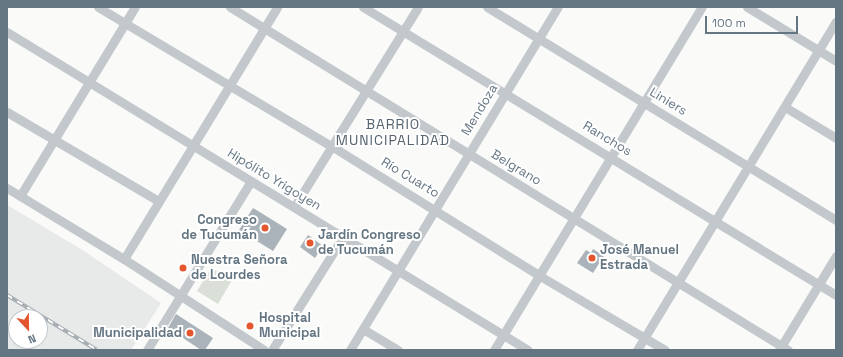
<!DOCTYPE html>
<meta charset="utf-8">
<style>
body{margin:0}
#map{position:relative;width:843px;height:357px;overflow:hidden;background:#fafaf8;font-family:"Space Grotesk",sans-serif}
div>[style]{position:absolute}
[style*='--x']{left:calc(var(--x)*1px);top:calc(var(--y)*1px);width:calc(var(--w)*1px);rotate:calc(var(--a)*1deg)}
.built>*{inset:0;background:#e8e9e9}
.green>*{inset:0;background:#dadfd7}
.building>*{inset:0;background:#aab3b9}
.minor>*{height:9px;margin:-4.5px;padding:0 4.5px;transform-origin:4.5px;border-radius:4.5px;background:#c3c8cc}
.rail>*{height:3.5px;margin-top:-1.75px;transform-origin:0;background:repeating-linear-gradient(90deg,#fff 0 6px,#a2aab0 0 12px);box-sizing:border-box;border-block:1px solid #a2aab0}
.dots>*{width:11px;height:11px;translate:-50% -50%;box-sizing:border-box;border:2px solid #fff;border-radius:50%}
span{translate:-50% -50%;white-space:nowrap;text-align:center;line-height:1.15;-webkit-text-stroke:4px #fff;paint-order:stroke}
.street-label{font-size:13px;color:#657683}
.poi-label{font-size:13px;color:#657683;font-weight:700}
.right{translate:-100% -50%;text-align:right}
.left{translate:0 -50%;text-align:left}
.neighbourhood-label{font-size:14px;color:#57646e;letter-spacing:1px}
.frame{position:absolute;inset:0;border:8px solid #657683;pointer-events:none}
.north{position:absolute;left:8px;top:309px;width:40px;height:40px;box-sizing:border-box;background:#fff;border:1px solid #c1c8cd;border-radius:50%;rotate:158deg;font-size:11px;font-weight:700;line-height:16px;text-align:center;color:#657683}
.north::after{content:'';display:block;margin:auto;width:14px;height:18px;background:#e4572e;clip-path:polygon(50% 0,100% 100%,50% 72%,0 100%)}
.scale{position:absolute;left:705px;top:16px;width:93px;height:18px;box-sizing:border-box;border:2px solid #657683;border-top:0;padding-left:5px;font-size:12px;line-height:14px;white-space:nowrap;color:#657683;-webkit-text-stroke:3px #fff;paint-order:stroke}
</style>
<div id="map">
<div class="built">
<div style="clip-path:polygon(evenodd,7px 205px,81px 249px,161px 303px,131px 350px,7px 350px,7px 205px,16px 317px,40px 317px,40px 341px,16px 341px,16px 317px)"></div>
</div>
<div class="green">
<div style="clip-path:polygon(211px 268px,232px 280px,218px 304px,197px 291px)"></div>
</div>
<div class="building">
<div style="clip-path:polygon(253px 208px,287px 229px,273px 251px,239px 230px)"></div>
<div style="clip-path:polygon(308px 235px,323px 246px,315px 258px,300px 247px)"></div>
<div style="clip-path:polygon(593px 249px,604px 256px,593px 273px,577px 263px,586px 250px,591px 253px)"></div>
<div style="clip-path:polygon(176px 314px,213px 338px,205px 350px,201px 350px,168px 328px)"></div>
</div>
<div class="minor">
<div style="--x:98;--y:7;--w:274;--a:30.8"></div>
<div style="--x:333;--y:147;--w:244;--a:31.9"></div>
<div style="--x:540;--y:276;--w:145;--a:30.6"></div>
<div style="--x:230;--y:7;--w:655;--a:31.58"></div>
<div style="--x:363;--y:7;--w:554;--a:31.34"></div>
<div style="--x:487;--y:7;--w:409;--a:31.4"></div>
<div style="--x:747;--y:7;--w:104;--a:31.2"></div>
<div style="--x:7;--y:32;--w:610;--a:31.4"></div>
<div style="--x:785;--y:107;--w:60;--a:31.3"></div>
<div style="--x:7;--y:112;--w:176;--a:30.4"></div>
<div style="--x:7;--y:188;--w:137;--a:31.3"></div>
<div style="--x:124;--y:259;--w:167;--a:33"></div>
<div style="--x:20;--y:196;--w:221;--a:-58.7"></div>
<div style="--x:294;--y:207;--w:235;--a:-58.2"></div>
<div style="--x:124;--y:259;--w:295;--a:-58.7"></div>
<div style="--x:363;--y:329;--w:41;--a:31"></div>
<div style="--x:147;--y:350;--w:198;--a:-58.4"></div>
<div style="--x:272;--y:350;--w:133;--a:-57.9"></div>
<div style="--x:350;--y:350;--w:401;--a:-58.8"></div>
<div style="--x:494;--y:350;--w:401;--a:-58.8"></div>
<div style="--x:637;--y:350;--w:384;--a:-58.8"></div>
<div style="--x:779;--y:350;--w:110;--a:-58.8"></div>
</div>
<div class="rail">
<div style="--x:7;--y:295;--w:105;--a:31.4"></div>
</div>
<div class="dots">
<div style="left:265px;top:228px;background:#e4572e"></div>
<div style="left:310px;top:243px;background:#e4572e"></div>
<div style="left:592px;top:258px;background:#e4572e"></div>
<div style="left:183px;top:268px;background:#e4572e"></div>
<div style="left:250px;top:326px;background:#e4572e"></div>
<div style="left:190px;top:333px;background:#e4572e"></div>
</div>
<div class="street-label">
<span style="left:668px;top:102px;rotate:31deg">Liniers</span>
<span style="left:480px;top:110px;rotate:-59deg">Mendoza</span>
<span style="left:607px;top:139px;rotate:31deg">Ranchos</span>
<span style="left:516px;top:168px;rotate:31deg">Belgrano</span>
<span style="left:410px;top:178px;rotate:31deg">Río Cuarto</span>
<span style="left:274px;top:180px;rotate:31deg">Hipólito Yrigoyen</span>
</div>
<div class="poi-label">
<span class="right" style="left:257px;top:228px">Congreso<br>de Tucumán</span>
<span class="left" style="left:318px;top:243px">Jardín Congreso<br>de Tucumán</span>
<span class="left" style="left:600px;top:258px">José Manuel<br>Estrada</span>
<span class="left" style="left:191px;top:268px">Nuestra Señora<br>de Lourdes</span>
<span class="left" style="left:259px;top:326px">Hospital<br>Municipal</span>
<span class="right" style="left:182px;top:333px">Municipalidad</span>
</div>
<div class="neighbourhood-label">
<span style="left:393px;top:132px">BARRIO<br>MUNICIPALIDAD</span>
</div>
<div class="frame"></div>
<div class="north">N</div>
<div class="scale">100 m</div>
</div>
